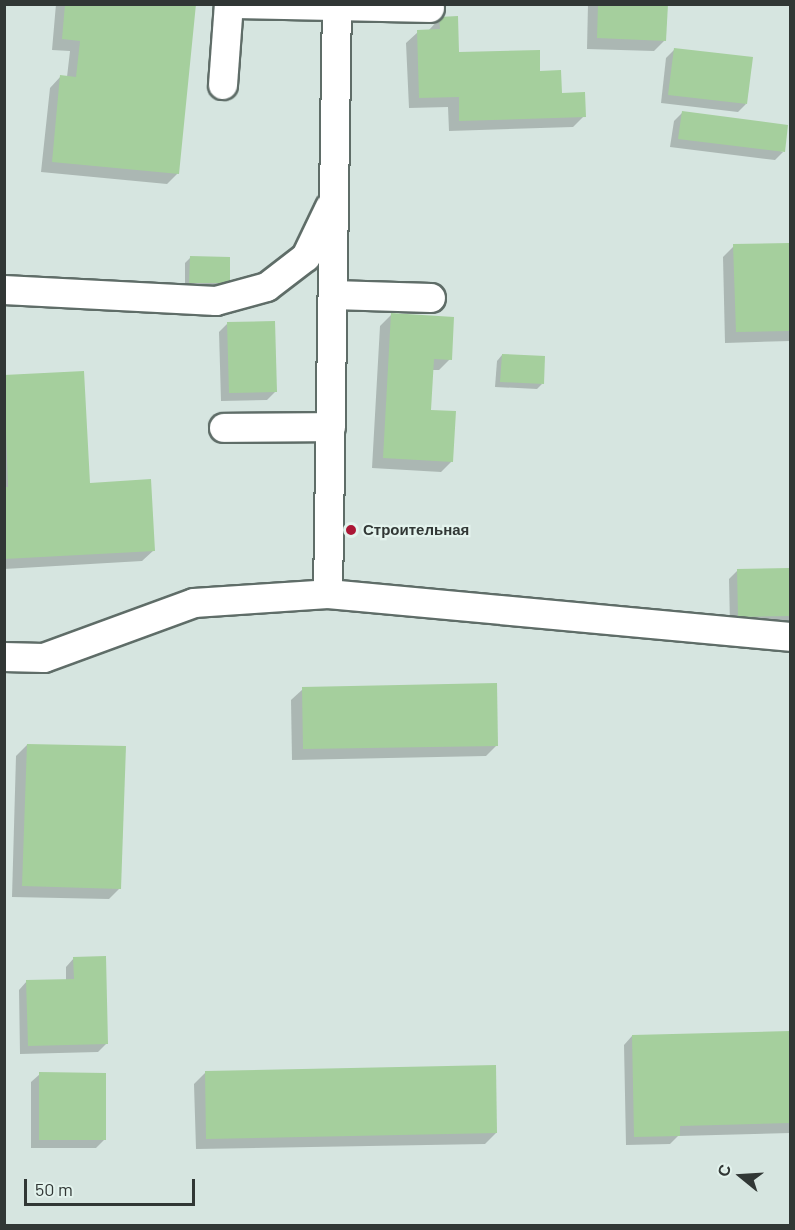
<!DOCTYPE html>
<meta charset="utf-8">
<style>
body{margin:0}
#map{position:relative;width:795px;height:1230px;overflow:hidden;background:#d6e5e0;font-family:Barlow,sans-serif}
div>[style]{position:absolute}
[style*='--x']{left:calc(var(--x)*1px);top:calc(var(--y)*1px);width:calc(var(--w)*1px);rotate:calc(var(--a)*1deg)}
.shadow>*{inset:0;background:#0003}
.building>*{inset:0;background:#a5cf9d}
.roads{filter:drop-shadow(2px 0 #5f6d68) drop-shadow(-2px 0 #5f6d68) drop-shadow(0 2px #5f6d68) drop-shadow(0 -2px #5f6d68)}
.minor>*{height:28px;margin:-14px;padding:0 14px;transform-origin:14px;border-radius:14px;background:#fff}
.dots>*{width:16px;height:16px;translate:-50% -50%;box-sizing:border-box;border:3px solid #e3f3ed;border-radius:50%}
span{translate:-50% -50%;white-space:nowrap;text-align:center;line-height:1.15;-webkit-text-stroke:4.5px #e3f3ed;paint-order:stroke}
.poi-label{font-size:15px;color:#313735;font-weight:700}
.left{translate:0 -50%;text-align:left}
.frame{position:absolute;inset:0;border:6px solid #313735;pointer-events:none}
.north{position:absolute;left:711px;top:1146px;width:60px;height:60px;-webkit-text-stroke:4px #e3f3ed;paint-order:stroke;rotate:288deg;font-size:16px;font-weight:700;line-height:24px;text-align:center;color:#313735}
.north::after{content:'';display:block;margin:auto;width:21px;height:27px;background:#313735;clip-path:polygon(50% 0,100% 100%,50% 72%,0 100%)}
.scale{position:absolute;left:24px;top:1179px;width:171px;height:27px;box-sizing:border-box;border:3px solid #313735;border-top:0;padding-left:8px;font-size:18px;line-height:21px;white-space:nowrap;color:#313735;-webkit-text-stroke:4px #e3f3ed;paint-order:stroke}
</style>
<div id="map">
<div class="shadow">
<div style="clip-path:polygon(56px 4px,194px 4px,178px 173px,167px 184px,41px 172px,50px 88px,61px 76px,67px 77px,70px 51px,52px 50px)"></div>
<div style="clip-path:polygon(588px 4px,666px 4px,665px 40px,654px 51px,587px 49px)"></div>
<div style="clip-path:polygon(440px 18px,457px 54px,560px 94px,584px 116px,573px 127px,449px 131px,448px 107px,409px 108px,406px 43px,418px 32px,429px 30px)"></div>
<div style="clip-path:polygon(675px 49px,746px 104px,738px 112px,661px 103px,666px 58px)"></div>
<div style="clip-path:polygon(682px 113px,783px 152px,775px 160px,670px 147px,674px 121px)"></div>
<div style="clip-path:polygon(790px 244px,790px 341px,725px 343px,723px 257px,734px 246px)"></div>
<div style="clip-path:polygon(191px 257px,228px 283px,223px 288px,185px 287px,185px 263px)"></div>
<div style="clip-path:polygon(391px 315px,450px 359px,439px 370px,431px 370px,429px 411px,452px 461px,441px 472px,372px 468px,380px 326px)"></div>
<div style="clip-path:polygon(227px 324px,275px 392px,267px 400px,221px 401px,219px 332px)"></div>
<div style="clip-path:polygon(502px 355px,542px 384px,537px 389px,495px 387px,497px 361px)"></div>
<div style="clip-path:polygon(4px 377px,89px 484px,154px 550px,142px 561px,4px 569px)"></div>
<div style="clip-path:polygon(790px 569px,790px 624px,730px 625px,729px 579px,738px 570px)"></div>
<div style="clip-path:polygon(303px 689px,497px 745px,486px 756px,292px 760px,291px 700px)"></div>
<div style="clip-path:polygon(27px 745px,120px 888px,109px 899px,12px 897px,16px 756px)"></div>
<div style="clip-path:polygon(74px 958px,106px 1044px,98px 1052px,20px 1054px,19px 990px,27px 981px,66px 980px,66px 967px)"></div>
<div style="clip-path:polygon(790px 1032px,790px 1133px,678px 1136px,670px 1144px,626px 1145px,624px 1045px,632px 1036px)"></div>
<div style="clip-path:polygon(205px 1073px,496px 1133px,485px 1144px,196px 1149px,194px 1084px)"></div>
<div style="clip-path:polygon(40px 1074px,104px 1140px,96px 1148px,31px 1148px,31px 1082px)"></div>
</div>
<div class="building">
<div style="clip-path:polygon(65px 4px,196px 4px,179px 174px,52px 162px,60px 75px,76px 77px,80px 41px,62px 39px)"></div>
<div style="clip-path:polygon(598px 4px,668px 4px,666px 41px,597px 38px)"></div>
<div style="clip-path:polygon(458px 16px,459px 52px,540px 50px,540px 71px,561px 70px,562px 93px,585px 92px,586px 117px,459px 121px,459px 97px,419px 98px,417px 30px,440px 29px,439px 17px)"></div>
<div style="clip-path:polygon(674px 48px,753px 57px,747px 104px,668px 95px)"></div>
<div style="clip-path:polygon(682px 111px,788px 125px,785px 152px,678px 139px)"></div>
<div style="clip-path:polygon(790px 243px,790px 331px,736px 332px,733px 244px)"></div>
<div style="clip-path:polygon(190px 256px,230px 257px,230px 283px,189px 283px)"></div>
<div style="clip-path:polygon(391px 313px,454px 317px,452px 360px,434px 359px,431px 410px,456px 411px,453px 462px,383px 458px)"></div>
<div style="clip-path:polygon(275px 321px,277px 392px,229px 393px,227px 322px)"></div>
<div style="clip-path:polygon(502px 354px,545px 356px,544px 384px,500px 382px)"></div>
<div style="clip-path:polygon(84px 371px,90px 483px,151px 479px,155px 551px,4px 559px,4px 487px,8px 487px,4px 375px)"></div>
<div style="clip-path:polygon(790px 568px,790px 616px,738px 617px,737px 569px)"></div>
<div style="clip-path:polygon(497px 683px,498px 746px,303px 749px,302px 687px)"></div>
<div style="clip-path:polygon(27px 744px,126px 746px,121px 889px,22px 886px)"></div>
<div style="clip-path:polygon(106px 956px,108px 1044px,28px 1046px,26px 980px,74px 979px,73px 957px)"></div>
<div style="clip-path:polygon(790px 1031px,790px 1123px,680px 1126px,680px 1136px,634px 1137px,632px 1035px)"></div>
<div style="clip-path:polygon(496px 1065px,497px 1133px,206px 1139px,205px 1071px)"></div>
<div style="clip-path:polygon(39px 1072px,106px 1073px,106px 1140px,39px 1140px)"></div>
</div>
<div class="roads">
<div class="minor">
<div style="--x:237;--y:4;--w:193;--a:1.2"></div>
<div style="--x:223;--y:85;--w:81;--a:-85.8"></div>
<div style="--x:4;--y:290;--w:212;--a:3"></div>
<div style="--x:216;--y:301;--w:53;--a:-15.4"></div>
<div style="--x:267;--y:287;--w:49;--a:-37.6"></div>
<div style="--x:306;--y:257;--w:55;--a:-64.4"></div>
<div style="--x:333;--y:295;--w:98;--a:1.8"></div>
<div style="--x:224;--y:428;--w:107;--a:-0.5"></div>
<div style="--x:328;--y:594;--w:590;--a:-89.13"></div>
<div style="--x:4;--y:657;--w:40;--a:1.4"></div>
<div style="--x:44;--y:658;--w:160;--a:-20.1"></div>
<div style="--x:194;--y:603;--w:134;--a:-3.8"></div>
<div style="--x:328;--y:594;--w:464;--a:5.3"></div>
</div>
</div>
<div class="dots">
<div style="left:351px;top:530px;background:#ab1635"></div>
</div>
<div class="poi-label">
<span class="left" style="left:363px;top:530px">Строительная</span>
</div>
<div class="frame"></div>
<div class="north">С</div>
<div class="scale">50 m</div>
</div>
